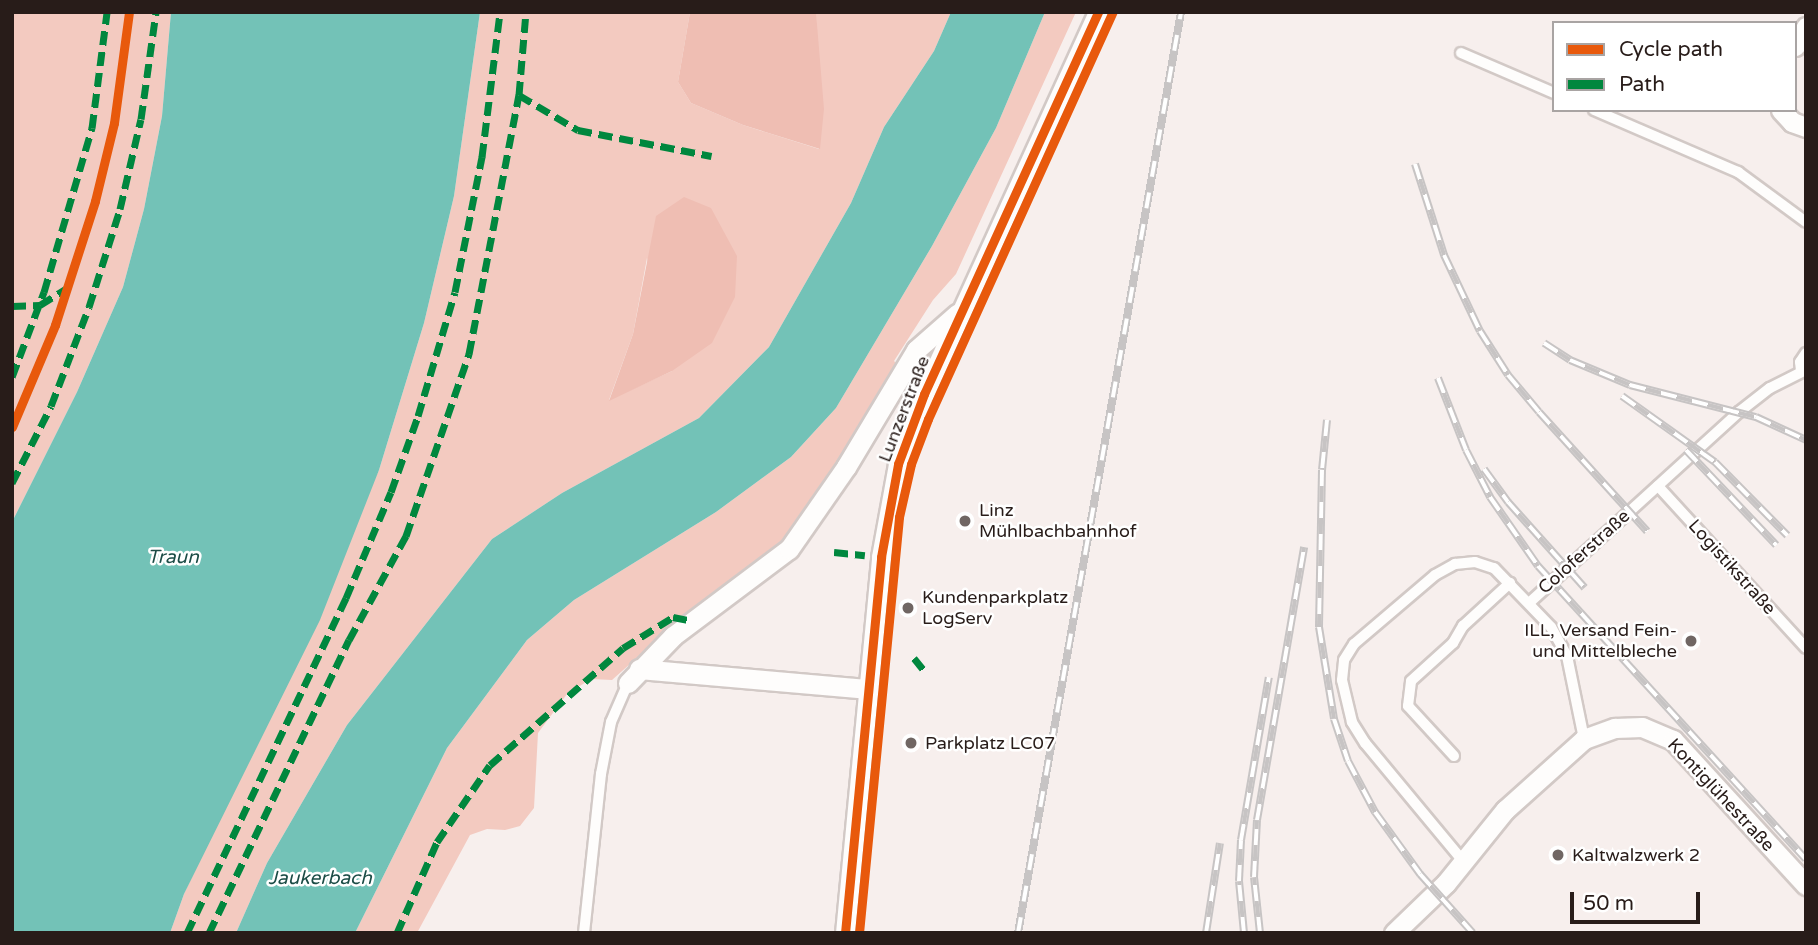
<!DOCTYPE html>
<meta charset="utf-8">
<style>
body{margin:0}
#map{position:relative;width:1818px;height:945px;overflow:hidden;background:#f7efed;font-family:"Varela Round",sans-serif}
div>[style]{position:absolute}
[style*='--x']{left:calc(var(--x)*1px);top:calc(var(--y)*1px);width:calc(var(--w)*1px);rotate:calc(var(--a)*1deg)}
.green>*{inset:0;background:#f3cac0}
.forest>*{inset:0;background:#efbeb3}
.water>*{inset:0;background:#73c2b7}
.roads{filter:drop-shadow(2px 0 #d2c9c6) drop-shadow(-2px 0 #d2c9c6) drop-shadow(0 2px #d2c9c6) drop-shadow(0 -2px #d2c9c6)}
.lane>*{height:10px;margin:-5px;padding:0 5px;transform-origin:5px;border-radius:5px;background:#fefdfc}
.street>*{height:19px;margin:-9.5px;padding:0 9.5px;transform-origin:9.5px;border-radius:9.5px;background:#fefdfc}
.rail>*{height:8px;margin-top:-4px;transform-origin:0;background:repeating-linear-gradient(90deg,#fff 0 16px,#c7c4c4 0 32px);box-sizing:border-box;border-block:2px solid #c7c4c4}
.quiet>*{height:7px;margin-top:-3.5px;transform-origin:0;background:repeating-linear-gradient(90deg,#00873e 0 14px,transparent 0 21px)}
.cycleway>*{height:9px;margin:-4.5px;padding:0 4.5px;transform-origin:4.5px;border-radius:4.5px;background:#e8590c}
.dots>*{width:19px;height:19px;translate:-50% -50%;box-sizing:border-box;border:4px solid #fff;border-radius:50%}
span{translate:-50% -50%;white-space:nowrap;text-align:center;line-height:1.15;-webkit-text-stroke:5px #fff;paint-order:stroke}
.street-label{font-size:18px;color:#281c19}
.poi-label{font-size:18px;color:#281c19}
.left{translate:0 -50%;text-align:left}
.right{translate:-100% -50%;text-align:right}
.water-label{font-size:19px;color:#1b4c46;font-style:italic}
.frame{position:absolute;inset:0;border:14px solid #281c19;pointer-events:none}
.legend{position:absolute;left:1552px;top:21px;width:245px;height:91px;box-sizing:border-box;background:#fff;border:2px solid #a9a4a3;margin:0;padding:9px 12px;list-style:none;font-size:21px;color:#281c19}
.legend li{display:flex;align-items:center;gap:14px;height:35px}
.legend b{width:35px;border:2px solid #a9a4a3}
.scale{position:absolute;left:1570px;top:892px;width:130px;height:32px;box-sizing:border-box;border:4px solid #281c19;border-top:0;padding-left:9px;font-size:21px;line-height:24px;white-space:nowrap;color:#281c19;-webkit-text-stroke:5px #fff;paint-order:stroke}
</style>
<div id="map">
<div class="green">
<div style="clip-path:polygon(12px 12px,171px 12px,162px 116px,144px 209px,123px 287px,77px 392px,12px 522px)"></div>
<div style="clip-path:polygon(evenodd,480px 12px,690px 12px,678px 82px,691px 103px,743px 125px,819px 149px,816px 12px,951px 12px,934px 51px,884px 127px,851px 203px,769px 347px,699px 418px,562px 493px,492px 539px,347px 725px,267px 863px,236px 933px,170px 933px,184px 894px,379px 470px,424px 323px,454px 196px,480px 12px,647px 258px,672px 371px,609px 400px,633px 334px,647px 258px)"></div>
<div style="clip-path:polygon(1045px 12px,1076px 12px,956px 274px,933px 300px,894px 361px,899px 366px,812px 503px,775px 549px,677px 622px,612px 680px,591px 679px,567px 694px,538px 733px,534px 808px,520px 826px,505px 830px,487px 829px,470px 835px,417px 933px,355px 933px,447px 748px,527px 640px,574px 600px,716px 512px,791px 457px,836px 408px,932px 246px,996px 128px)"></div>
</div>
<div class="forest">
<div style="clip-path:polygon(690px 12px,816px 12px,824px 109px,820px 149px,743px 125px,691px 103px,678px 82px)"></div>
<div style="clip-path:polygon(684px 197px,711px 208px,737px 256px,735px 297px,712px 343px,672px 371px,609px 401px,633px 334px,656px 216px)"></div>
</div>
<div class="water">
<div style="clip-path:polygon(171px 12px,480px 12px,454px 196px,424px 323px,379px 470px,320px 620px,184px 894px,170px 933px,12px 933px,12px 522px,77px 392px,123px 287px,144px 209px,162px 116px)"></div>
<div style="clip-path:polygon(951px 12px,1045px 12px,996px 128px,932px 246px,836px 408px,791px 457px,716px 512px,574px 600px,527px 640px,447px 748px,355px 933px,236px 933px,267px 863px,347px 725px,492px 539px,562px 493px,699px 418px,769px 347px,851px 203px,884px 127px,934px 51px)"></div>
</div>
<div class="roads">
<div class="lane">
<div style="--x:1461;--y:53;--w:101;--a:23.3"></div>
<div style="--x:1594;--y:110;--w:157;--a:23.3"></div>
<div style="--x:1738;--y:172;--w:84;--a:36.3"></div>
<div style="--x:1801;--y:371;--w:9;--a:-96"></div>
<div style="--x:1800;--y:362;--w:11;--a:-56"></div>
<div style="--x:1658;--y:486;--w:219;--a:47.6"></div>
<div style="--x:1529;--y:603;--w:284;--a:-42.3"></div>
<div style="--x:1739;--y:412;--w:39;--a:-38"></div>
<div style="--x:1770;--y:388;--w:40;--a:-26.6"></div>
<div style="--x:1454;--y:756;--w:68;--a:-132.6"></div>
<div style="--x:1408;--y:706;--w:25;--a:-83"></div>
<div style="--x:1411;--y:681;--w:57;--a:-42.1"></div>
<div style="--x:1453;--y:643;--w:20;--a:-60"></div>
<div style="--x:1463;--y:626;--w:64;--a:-42.5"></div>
<div style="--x:1463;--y:861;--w:153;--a:-129.7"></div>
<div style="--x:1365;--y:743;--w:25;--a:-122"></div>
<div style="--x:1352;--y:722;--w:43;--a:-103.4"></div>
<div style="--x:1342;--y:680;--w:20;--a:-84"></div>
<div style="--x:1344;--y:660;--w:19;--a:-58"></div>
<div style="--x:1354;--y:644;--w:106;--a:-40.4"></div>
<div style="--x:1435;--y:575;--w:23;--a:-29"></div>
<div style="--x:1455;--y:564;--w:20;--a:-6"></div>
<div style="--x:1475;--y:562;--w:20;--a:18"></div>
<div style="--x:1494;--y:568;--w:82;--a:46"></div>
<div style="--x:1551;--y:627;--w:33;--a:61"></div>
<div style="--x:1567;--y:656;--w:85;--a:78.4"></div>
<div style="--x:584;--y:933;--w:160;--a:-83.9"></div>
<div style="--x:601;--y:774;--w:53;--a:-79.1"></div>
<div style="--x:611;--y:722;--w:43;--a:-66.4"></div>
</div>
<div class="street">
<div style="--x:1795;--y:46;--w:22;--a:-60"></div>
<div style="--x:1781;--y:110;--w:16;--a:47"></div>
<div style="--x:1792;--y:122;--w:15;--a:20"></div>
<div style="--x:639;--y:669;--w:231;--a:5"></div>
<div style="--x:628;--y:683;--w:65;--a:-46.2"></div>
<div style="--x:673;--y:636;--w:145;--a:-36.9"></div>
<div style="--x:789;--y:549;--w:100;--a:-55.2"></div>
<div style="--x:846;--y:467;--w:136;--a:-59.1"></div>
<div style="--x:916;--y:350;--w:55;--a:-41.3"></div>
<div style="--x:845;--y:933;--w:378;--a:-84.5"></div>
<div style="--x:881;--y:557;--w:95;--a:-79.6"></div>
<div style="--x:898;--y:464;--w:75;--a:-69.6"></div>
<div style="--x:924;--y:394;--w:420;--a:-65.5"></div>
<div style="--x:1394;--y:933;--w:72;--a:-43.9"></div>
<div style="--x:1446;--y:883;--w:94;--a:-51.1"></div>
<div style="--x:1505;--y:810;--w:106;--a:-41.9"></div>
<div style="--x:1584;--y:739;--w:33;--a:-20"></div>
<div style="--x:1615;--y:728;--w:27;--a:-2"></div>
<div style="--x:1642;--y:727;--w:34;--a:23"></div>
<div style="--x:1673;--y:740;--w:197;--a:47.5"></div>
</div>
</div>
<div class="rail">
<div style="--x:1415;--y:164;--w:96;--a:72.3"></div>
<div style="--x:1444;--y:255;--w:84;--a:64.7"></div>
<div style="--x:1480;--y:331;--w:52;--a:57.5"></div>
<div style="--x:1508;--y:375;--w:48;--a:50"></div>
<div style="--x:1539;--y:412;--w:161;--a:47.8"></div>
<div style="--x:1544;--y:343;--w:31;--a:33"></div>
<div style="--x:1570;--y:360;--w:65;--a:22.6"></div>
<div style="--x:1630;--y:385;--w:130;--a:14.3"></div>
<div style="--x:1756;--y:417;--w:55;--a:24.7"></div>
<div style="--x:1438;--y:378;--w:77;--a:68.7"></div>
<div style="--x:1466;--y:450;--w:53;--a:62.9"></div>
<div style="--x:1490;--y:497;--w:84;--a:55.2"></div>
<div style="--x:1538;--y:566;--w:397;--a:47.6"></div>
<div style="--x:1622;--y:396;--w:114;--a:35.4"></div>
<div style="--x:1715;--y:462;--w:103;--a:45.4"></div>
<div style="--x:1327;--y:420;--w:50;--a:95.7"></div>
<div style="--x:1322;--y:470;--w:157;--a:91.1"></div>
<div style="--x:1319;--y:627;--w:93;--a:80.7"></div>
<div style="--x:1334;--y:719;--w:44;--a:71.6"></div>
<div style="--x:1348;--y:761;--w:58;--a:62.1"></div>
<div style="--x:1375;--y:812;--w:77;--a:54"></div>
<div style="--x:1420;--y:874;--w:79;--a:48.1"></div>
<div style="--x:1686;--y:450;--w:131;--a:46.5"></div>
<div style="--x:1484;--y:469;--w:41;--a:54"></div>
<div style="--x:1508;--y:502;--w:115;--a:48.2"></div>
<div style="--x:1018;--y:933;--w:935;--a:-79.96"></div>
<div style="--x:1206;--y:933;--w:91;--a:-81.2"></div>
<div style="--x:1244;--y:933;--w:52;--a:-95.5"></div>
<div style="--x:1239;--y:881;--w:41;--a:-87.2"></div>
<div style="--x:1241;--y:840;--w:165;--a:-80.3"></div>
<div style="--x:1260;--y:933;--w:56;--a:-96.1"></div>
<div style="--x:1254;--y:877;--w:57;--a:-87"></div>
<div style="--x:1257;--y:820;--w:277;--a:-80.2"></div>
</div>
<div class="quiet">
<div style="--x:519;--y:95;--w:69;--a:30.7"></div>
<div style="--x:578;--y:130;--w:136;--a:11"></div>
<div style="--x:12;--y:306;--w:28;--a:-2"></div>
<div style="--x:40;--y:305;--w:32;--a:-32"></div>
<div style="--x:12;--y:377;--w:91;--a:-69.4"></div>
<div style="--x:44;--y:292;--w:171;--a:-73.7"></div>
<div style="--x:92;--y:128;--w:117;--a:-82.6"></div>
<div style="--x:12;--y:483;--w:86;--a:-63.1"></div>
<div style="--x:51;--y:406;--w:106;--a:-69"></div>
<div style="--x:89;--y:307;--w:103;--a:-72.4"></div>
<div style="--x:120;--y:209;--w:92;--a:-76.9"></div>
<div style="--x:141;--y:119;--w:108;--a:-82"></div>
<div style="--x:834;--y:552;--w:31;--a:6"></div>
<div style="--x:914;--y:658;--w:19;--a:51"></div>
<div style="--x:187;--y:933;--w:371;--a:-64.6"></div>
<div style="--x:346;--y:598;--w:115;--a:-67"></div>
<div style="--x:391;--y:492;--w:81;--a:-70.4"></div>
<div style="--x:418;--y:416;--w:129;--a:-73.4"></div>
<div style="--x:455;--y:292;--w:138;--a:-78.7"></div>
<div style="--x:482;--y:157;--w:146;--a:-82.9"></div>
<div style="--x:209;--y:933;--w:325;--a:-64.5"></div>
<div style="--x:349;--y:640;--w:119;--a:-61.3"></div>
<div style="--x:406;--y:536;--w:193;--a:-70.9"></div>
<div style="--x:469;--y:354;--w:264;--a:-79.1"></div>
<div style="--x:519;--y:95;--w:83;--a:-85.2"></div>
<div style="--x:397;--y:933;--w:99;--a:-66.3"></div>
<div style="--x:437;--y:842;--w:93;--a:-55.5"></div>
<div style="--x:490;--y:765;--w:177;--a:-41.3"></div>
<div style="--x:623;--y:648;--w:59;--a:-31.8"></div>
<div style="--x:673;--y:617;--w:20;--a:11"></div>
</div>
<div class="cycleway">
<div style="--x:12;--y:427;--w:111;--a:-67.1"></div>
<div style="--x:55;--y:325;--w:130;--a:-72.1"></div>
<div style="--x:95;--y:201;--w:80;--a:-76.3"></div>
<div style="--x:114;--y:123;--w:112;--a:-82.3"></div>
<div style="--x:845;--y:933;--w:378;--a:-84.5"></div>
<div style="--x:881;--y:557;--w:95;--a:-79.6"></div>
<div style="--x:898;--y:464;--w:75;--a:-69.6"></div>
<div style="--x:924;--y:394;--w:420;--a:-65.5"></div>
<div style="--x:859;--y:933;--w:418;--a:-84.5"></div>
<div style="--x:899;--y:517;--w:54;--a:-77.2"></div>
<div style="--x:911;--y:464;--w:48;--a:-69.3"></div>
<div style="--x:928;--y:419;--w:447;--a:-65.6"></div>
</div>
<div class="dots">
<div style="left:965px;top:521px;background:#706663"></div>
<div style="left:908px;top:608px;background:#706663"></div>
<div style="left:1691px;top:641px;background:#706663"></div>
<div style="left:911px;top:743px;background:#706663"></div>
<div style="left:1558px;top:855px;background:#706663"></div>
</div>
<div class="street-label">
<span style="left:904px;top:409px;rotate:-69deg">Lunzerstraße</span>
<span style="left:1584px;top:552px;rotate:-42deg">Coloferstraße</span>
<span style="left:1732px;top:567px;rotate:48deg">Logistikstraße</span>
<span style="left:1721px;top:795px;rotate:47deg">Kontiglühestraße</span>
</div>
<div class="poi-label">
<span class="left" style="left:979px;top:521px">Linz<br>Mühlbachbahnhof</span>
<span class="left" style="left:922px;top:608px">Kundenparkplatz<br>LogServ</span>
<span class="right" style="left:1677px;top:641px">ILL, Versand Fein-<br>und Mittelbleche</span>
<span class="left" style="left:925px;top:743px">Parkplatz LC07</span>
<span class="left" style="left:1572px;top:855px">Kaltwalzwerk 2</span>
</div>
<div class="water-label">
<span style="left:173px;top:558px">Traun</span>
<span style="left:320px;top:879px">Jaukerbach</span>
</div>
<div class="frame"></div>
<ul class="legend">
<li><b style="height:9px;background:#e8590c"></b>Cycle path</li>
<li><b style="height:9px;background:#00873e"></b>Path</li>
</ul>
<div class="scale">50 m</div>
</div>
